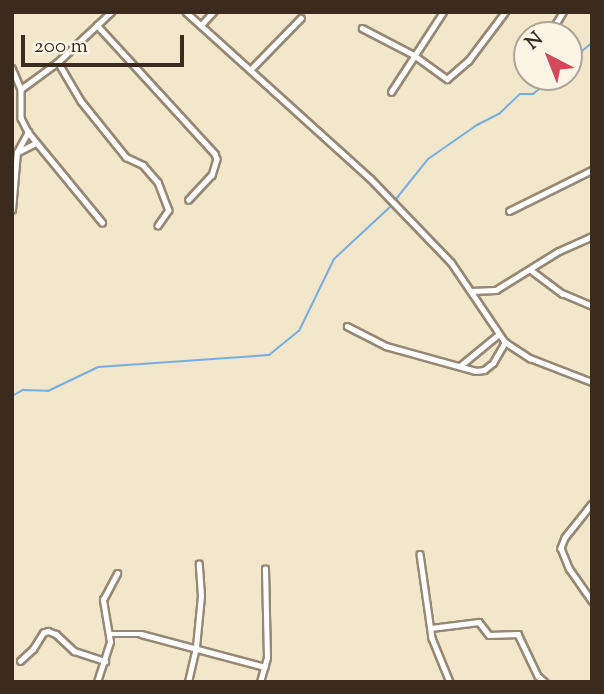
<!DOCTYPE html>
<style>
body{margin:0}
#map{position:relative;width:604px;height:694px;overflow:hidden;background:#f2e7cb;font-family:"Sorts Mill Goudy",serif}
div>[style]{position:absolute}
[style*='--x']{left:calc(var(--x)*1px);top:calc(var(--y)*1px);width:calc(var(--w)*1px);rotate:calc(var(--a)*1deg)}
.stream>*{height:2px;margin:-1px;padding:0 1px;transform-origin:1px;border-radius:1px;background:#77ace5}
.roads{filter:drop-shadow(2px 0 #968874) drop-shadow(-2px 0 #968874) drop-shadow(0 2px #968874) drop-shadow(0 -2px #968874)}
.minor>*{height:4.5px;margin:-2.25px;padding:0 2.25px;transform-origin:2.25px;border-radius:2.25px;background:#fff}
span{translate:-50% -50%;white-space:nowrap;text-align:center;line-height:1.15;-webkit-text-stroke:6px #fcf5e5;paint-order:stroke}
.frame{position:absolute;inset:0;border:14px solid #3b2a1e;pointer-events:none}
.north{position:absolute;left:513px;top:21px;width:70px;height:70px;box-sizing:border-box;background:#fcf5e5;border:2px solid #afa495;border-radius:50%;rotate:318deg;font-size:19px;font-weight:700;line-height:28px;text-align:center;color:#3b2a1e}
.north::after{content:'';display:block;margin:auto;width:24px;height:32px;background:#d1495b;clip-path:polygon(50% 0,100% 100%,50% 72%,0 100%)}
.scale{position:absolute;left:21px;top:35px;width:163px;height:32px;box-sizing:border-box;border:4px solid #3b2a1e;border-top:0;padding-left:9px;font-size:21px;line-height:24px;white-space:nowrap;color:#3b2a1e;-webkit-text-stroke:5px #fcf5e5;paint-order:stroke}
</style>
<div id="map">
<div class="stream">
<div style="--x:569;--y:62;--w:30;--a:-40"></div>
<div style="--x:396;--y:199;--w:51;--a:-51.3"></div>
<div style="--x:428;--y:159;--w:60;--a:-34.8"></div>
<div style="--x:477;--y:125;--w:25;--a:-27"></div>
<div style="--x:499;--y:114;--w:29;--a:-44"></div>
<div style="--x:520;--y:94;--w:13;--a:0"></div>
<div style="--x:533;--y:94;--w:27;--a:-39"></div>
<div style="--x:12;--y:396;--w:13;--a:-29"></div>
<div style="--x:23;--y:390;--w:25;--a:2"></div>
<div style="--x:48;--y:391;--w:55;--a:-25.6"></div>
<div style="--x:98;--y:367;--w:171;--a:-4"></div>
<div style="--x:269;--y:355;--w:38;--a:-39"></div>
<div style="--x:299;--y:331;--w:80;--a:-64.1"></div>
<div style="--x:334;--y:259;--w:76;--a:-42.9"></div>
</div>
<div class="roads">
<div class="minor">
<div style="--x:186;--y:12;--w:249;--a:42.1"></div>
<div style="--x:371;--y:179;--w:115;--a:46.1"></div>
<div style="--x:451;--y:262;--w:97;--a:56"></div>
<div style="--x:505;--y:342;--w:30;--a:33"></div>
<div style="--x:530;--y:358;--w:66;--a:21.2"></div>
<div style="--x:97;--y:25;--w:175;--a:47.5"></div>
<div style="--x:215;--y:154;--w:5;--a:68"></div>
<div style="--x:217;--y:159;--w:17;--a:107"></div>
<div style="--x:212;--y:175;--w:34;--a:133"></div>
<div style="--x:201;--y:25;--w:18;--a:-47"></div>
<div style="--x:362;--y:28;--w:59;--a:27.4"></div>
<div style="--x:414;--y:55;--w:41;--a:36"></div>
<div style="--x:447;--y:79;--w:28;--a:-41"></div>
<div style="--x:468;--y:61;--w:61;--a:-52.9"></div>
<div style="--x:549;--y:35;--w:27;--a:-59"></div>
<div style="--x:58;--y:62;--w:45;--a:59.5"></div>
<div style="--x:81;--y:101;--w:72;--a:51.2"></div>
<div style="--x:126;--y:157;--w:19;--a:25"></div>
<div style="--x:143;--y:165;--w:23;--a:49"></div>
<div style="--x:158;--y:182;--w:30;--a:69"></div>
<div style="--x:169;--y:210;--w:19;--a:125"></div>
<div style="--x:12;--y:68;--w:23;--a:67"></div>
<div style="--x:21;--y:89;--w:29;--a:90"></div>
<div style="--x:21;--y:118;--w:16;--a:63"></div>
<div style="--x:28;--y:132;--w:117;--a:50.6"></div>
<div style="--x:251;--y:69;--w:71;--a:-45.6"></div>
<div style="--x:21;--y:89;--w:46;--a:-36.1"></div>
<div style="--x:58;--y:62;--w:73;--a:-43.3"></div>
<div style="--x:391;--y:92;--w:95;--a:-57"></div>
<div style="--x:18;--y:152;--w:20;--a:-27"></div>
<div style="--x:12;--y:210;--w:58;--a:-85.1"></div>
<div style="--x:17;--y:152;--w:23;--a:-61"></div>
<div style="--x:509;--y:211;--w:93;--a:-26.3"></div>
<div style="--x:531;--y:270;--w:39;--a:37"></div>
<div style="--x:562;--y:293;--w:33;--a:23"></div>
<div style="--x:471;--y:291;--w:25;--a:-2"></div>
<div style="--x:496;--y:290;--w:74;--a:-31.8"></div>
<div style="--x:559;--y:251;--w:36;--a:-24"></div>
<div style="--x:347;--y:326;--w:44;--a:27.1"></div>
<div style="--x:386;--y:346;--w:93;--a:15.5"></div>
<div style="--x:476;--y:371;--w:8;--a:-7"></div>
<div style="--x:484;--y:370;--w:11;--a:-38"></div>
<div style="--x:493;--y:363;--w:24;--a:-60"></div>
<div style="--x:460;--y:366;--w:50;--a:-39.4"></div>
<div style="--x:592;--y:504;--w:43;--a:128.5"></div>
<div style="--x:565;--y:538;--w:11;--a:112"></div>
<div style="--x:561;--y:548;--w:22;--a:68"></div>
<div style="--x:569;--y:568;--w:40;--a:55.1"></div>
<div style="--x:420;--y:554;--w:85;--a:81.9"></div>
<div style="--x:432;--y:638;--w:48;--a:67.8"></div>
<div style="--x:431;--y:628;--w:48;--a:-7.1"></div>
<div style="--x:479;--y:622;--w:16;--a:52"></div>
<div style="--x:489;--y:635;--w:29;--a:-2"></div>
<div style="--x:518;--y:634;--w:47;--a:64.5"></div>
<div style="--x:538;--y:676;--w:9;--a:41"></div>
<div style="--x:111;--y:634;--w:30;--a:0"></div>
<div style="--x:141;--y:634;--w:128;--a:14.9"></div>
<div style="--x:20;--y:661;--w:18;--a:-43"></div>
<div style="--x:33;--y:649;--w:19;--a:-58"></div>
<div style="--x:43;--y:633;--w:5;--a:-22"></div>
<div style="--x:48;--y:631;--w:9;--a:21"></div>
<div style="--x:56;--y:634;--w:25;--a:43"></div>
<div style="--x:74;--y:651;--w:33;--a:18"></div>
<div style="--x:97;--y:682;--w:42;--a:-72"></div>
<div style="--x:110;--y:642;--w:43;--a:-99.5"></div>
<div style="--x:103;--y:600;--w:30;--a:-62"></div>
<div style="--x:188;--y:682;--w:36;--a:-77"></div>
<div style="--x:196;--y:647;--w:51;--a:-84.4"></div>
<div style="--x:201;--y:596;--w:32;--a:-94"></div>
<div style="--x:260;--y:682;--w:25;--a:-74"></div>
<div style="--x:267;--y:658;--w:89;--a:-91.3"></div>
</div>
</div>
<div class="frame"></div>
<div class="north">N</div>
<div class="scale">200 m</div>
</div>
